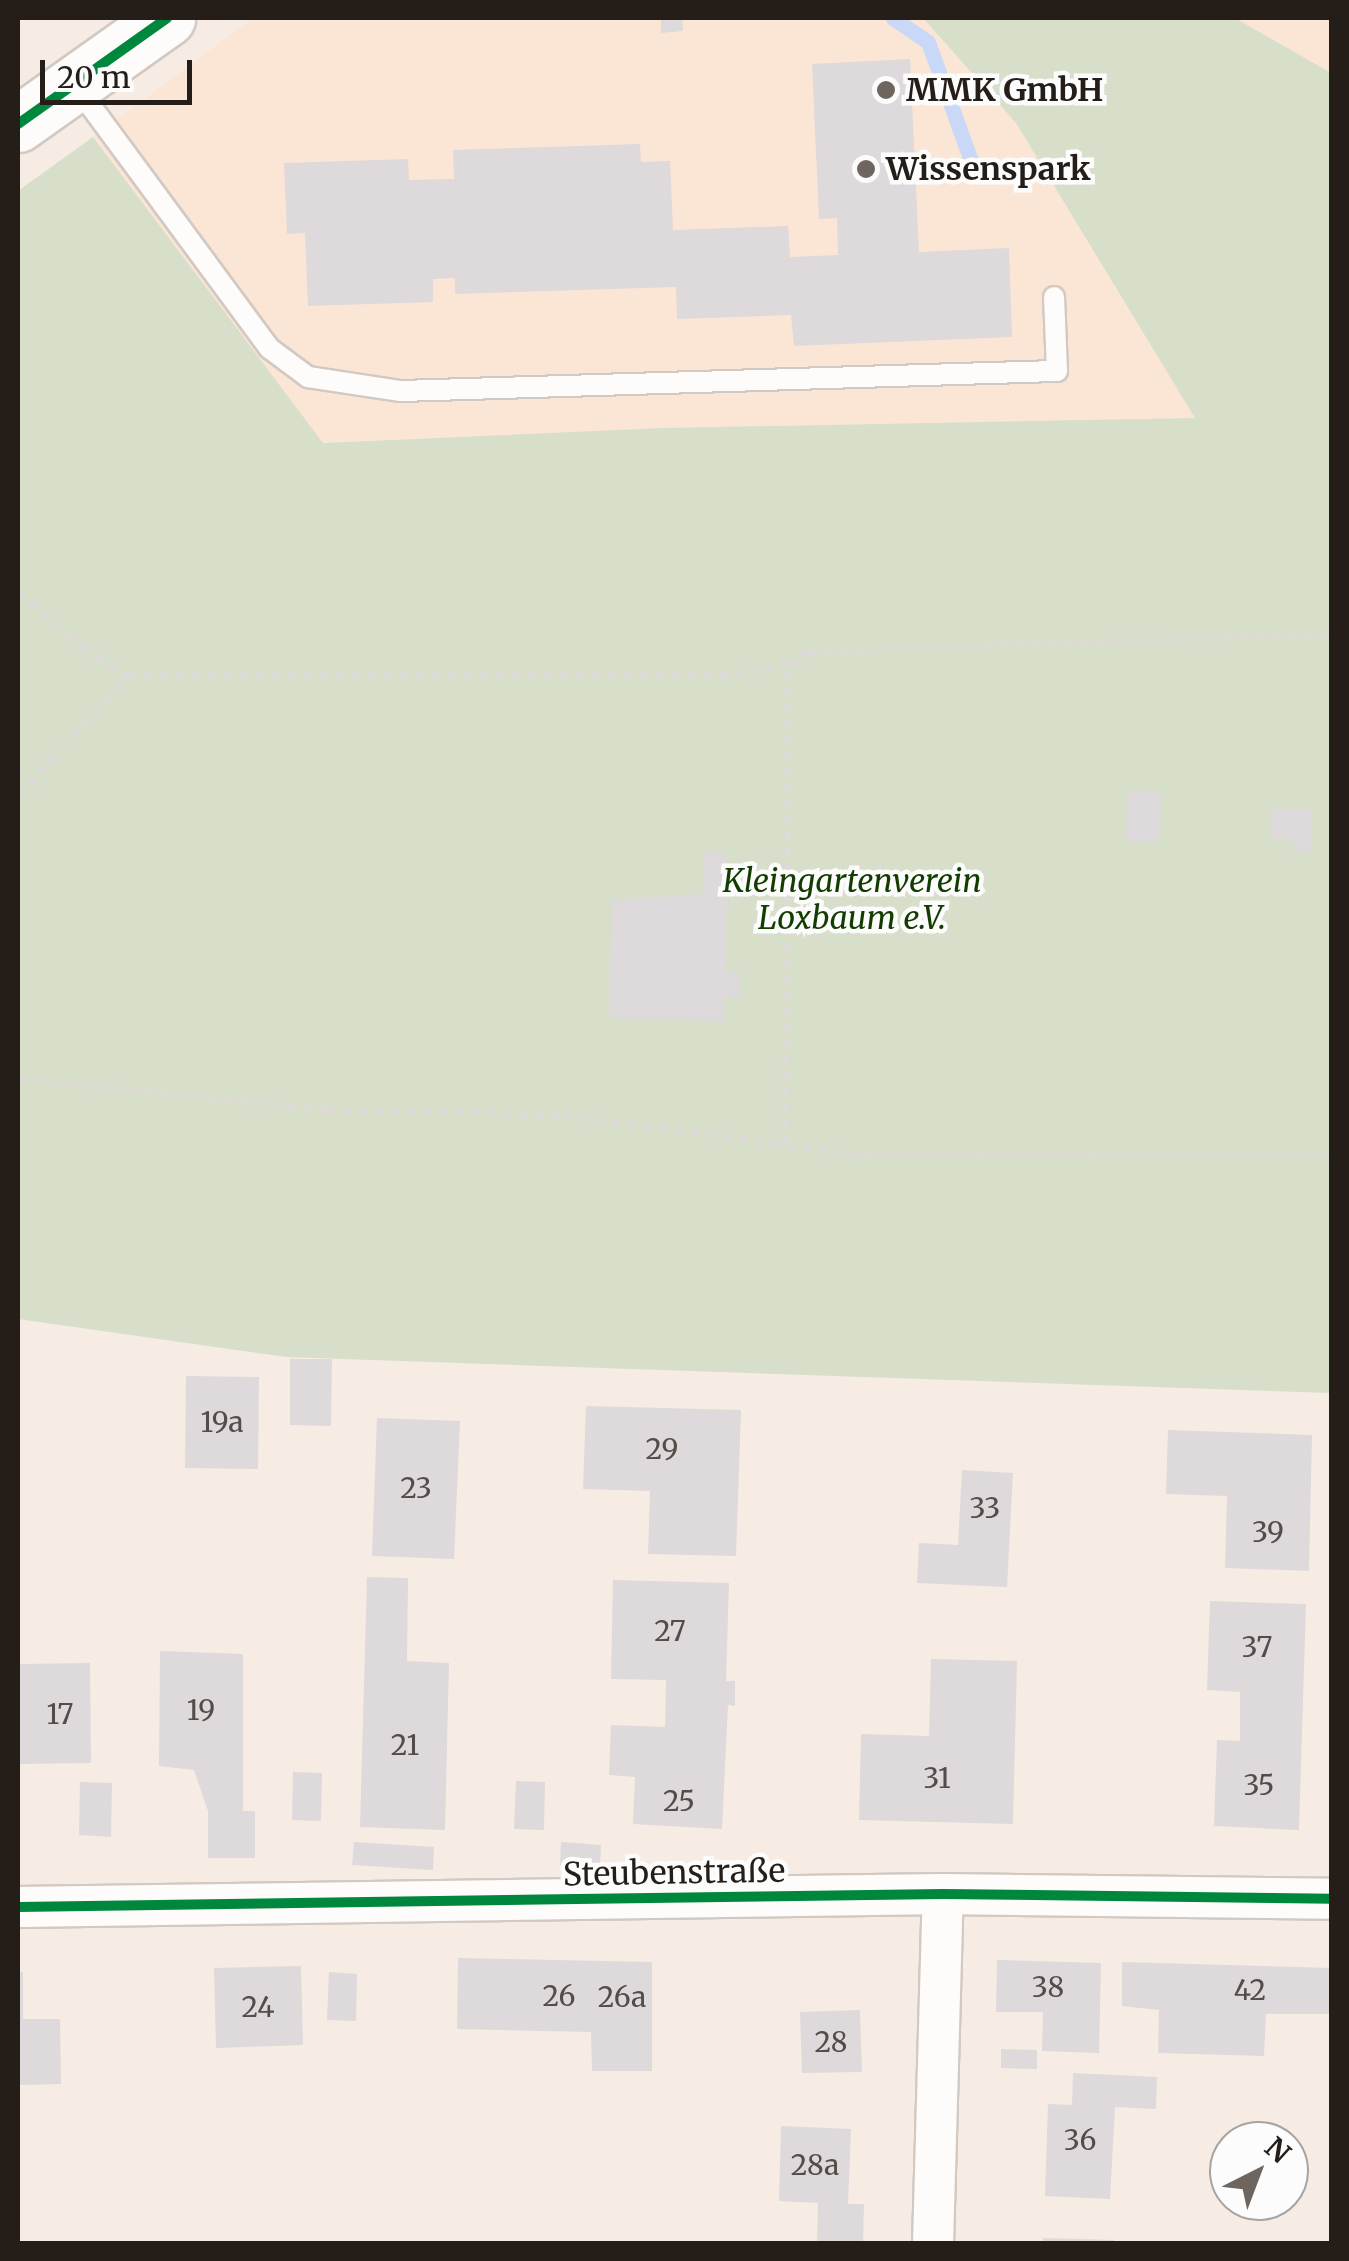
<!DOCTYPE html>
<meta charset="utf-8">
<style>
body{margin:0}
#map{position:relative;width:1349px;height:2261px;overflow:hidden;background:#f6ece4;font-family:Merriweather,serif}
div>[style]{position:absolute}
[style*='--x']{left:calc(var(--x)*1px);top:calc(var(--y)*1px);width:calc(var(--w)*1px);rotate:calc(var(--a)*1deg)}
.built>*{inset:0;background:#fbe6d6}
.green>*{inset:0;background:#d7deca}
.stream>*{height:15px;margin:-7.5px;padding:0 7.5px;transform-origin:7.5px;border-radius:7.5px;background:#c8d8f6}
.building>*{inset:0;background:#ded9da}
.path>*{height:6px;margin-top:-3px;transform-origin:0;background:repeating-linear-gradient(90deg,#dddad8 0 8px,transparent 0 16px)}
.roads{filter:drop-shadow(2px 0 #d2c9c2) drop-shadow(-2px 0 #d2c9c2) drop-shadow(0 2px #d2c9c2) drop-shadow(0 -2px #d2c9c2)}
.lane>*{height:20px;margin:-10px;padding:0 10px;transform-origin:10px;border-radius:10px;background:#fefcfb}
.street>*{height:40px;margin:-20px;padding:0 20px;transform-origin:20px;border-radius:20px;background:#fefcfb}
.secondary>*{height:55px;margin:-27.5px;padding:0 27.5px;transform-origin:27.5px;border-radius:27.5px;background:#fefcfb}
.cycleway>*{height:10px;margin:-5px;padding:0 5px;transform-origin:5px;border-radius:5px;background:#00873e}
.dots>*{width:28px;height:28px;translate:-50% -50%;box-sizing:border-box;border:5px solid #fcfcfc;border-radius:50%}
span{translate:-50% -50%;white-space:nowrap;text-align:center;line-height:1.15;-webkit-text-stroke:9px #fcfcfc;paint-order:stroke}
.number-label{font-size:28px;color:#534c48}
.number-label span{-webkit-text-stroke-width:0}
.poi-label{font-size:32px;color:#251d17;font-weight:700}
.left{translate:0 -50%;text-align:left}
.park-label{font-size:32px;color:#123c00;font-style:italic}
.street-label{font-size:32px;color:#251d17}
.frame{position:absolute;inset:0;border:20px solid #251d17;pointer-events:none}
.north{position:absolute;left:1209px;top:2121px;width:100px;height:100px;box-sizing:border-box;background:#fcfcfc;border:2px solid #a6a3a0;border-radius:50%;rotate:42deg;font-size:28px;font-weight:700;line-height:40px;text-align:center;color:#251d17}
.north::after{content:'';display:block;margin:auto;width:35px;height:45px;background:#6e655f;clip-path:polygon(50% 0,100% 100%,50% 72%,0 100%)}
.scale{position:absolute;left:40px;top:60px;width:152px;height:45px;box-sizing:border-box;border:5px solid #251d17;border-top:0;padding-left:12px;font-size:30px;line-height:35px;white-space:nowrap;color:#251d17;-webkit-text-stroke:8px #fcfcfc;paint-order:stroke}
</style>
<div id="map">
<div class="built">
<div style="clip-path:polygon(253px 18px,923px 18px,1016px 123px,1196px 418px,663px 428px,268px 445px,69px 155px)"></div>
<div style="clip-path:polygon(1235px 18px,1331px 18px,1331px 73px)"></div>
</div>
<div class="green">
<div style="clip-path:polygon(923px 18px,1235px 18px,1331px 73px,1331px 1393px,286px 1357px,18px 1319px,18px 191px,93px 137px,323px 443px,663px 428px,1195px 418px,1016px 123px)"></div>
</div>
<div class="stream">
<div style="--x:893;--y:18;--w:42;--a:34.4"></div>
<div style="--x:928;--y:42;--w:123;--a:70.1"></div>
</div>
<div class="building">
<div style="clip-path:polygon(682px 18px,683px 31px,661px 33px,661px 19px)"></div>
<div style="clip-path:polygon(910px 59px,919px 252px,1009px 248px,1012px 337px,794px 346px,791px 315px,677px 319px,676px 287px,455px 294px,455px 278px,433px 279px,433px 302px,308px 306px,305px 233px,287px 234px,284px 163px,408px 159px,409px 180px,454px 179px,453px 150px,640px 144px,641px 162px,670px 161px,673px 230px,788px 226px,790px 257px,838px 255px,837px 218px,819px 219px,812px 64px)"></div>
<div style="clip-path:polygon(1128px 791px,1162px 793px,1159px 842px,1125px 841px)"></div>
<div style="clip-path:polygon(1272px 809px,1312px 810px,1311px 852px,1294px 852px,1294px 840px,1271px 840px)"></div>
<div style="clip-path:polygon(704px 852px,728px 854px,725px 972px,740px 973px,739px 997px,723px 996px,723px 1021px,609px 1018px,612px 900px,703px 894px)"></div>
<div style="clip-path:polygon(290px 1359px,332px 1359px,331px 1426px,290px 1425px)"></div>
<div style="clip-path:polygon(186px 1376px,259px 1377px,258px 1469px,185px 1468px)"></div>
<div style="clip-path:polygon(586px 1406px,741px 1410px,736px 1556px,648px 1554px,650px 1491px,583px 1489px)"></div>
<div style="clip-path:polygon(377px 1418px,460px 1421px,454px 1559px,372px 1556px)"></div>
<div style="clip-path:polygon(1168px 1430px,1312px 1435px,1309px 1571px,1225px 1568px,1227px 1496px,1166px 1494px)"></div>
<div style="clip-path:polygon(962px 1470px,1013px 1473px,1007px 1587px,917px 1583px,919px 1543px,958px 1545px)"></div>
<div style="clip-path:polygon(367px 1577px,408px 1578px,407px 1661px,449px 1663px,445px 1830px,360px 1827px)"></div>
<div style="clip-path:polygon(613px 1580px,729px 1583px,726px 1681px,735px 1681px,735px 1706px,728px 1705px,722px 1829px,633px 1824px,635px 1777px,609px 1775px,611px 1725px,665px 1727px,666px 1680px,611px 1679px)"></div>
<div style="clip-path:polygon(1210px 1601px,1306px 1604px,1299px 1830px,1214px 1826px,1217px 1740px,1240px 1741px,1240px 1692px,1207px 1690px)"></div>
<div style="clip-path:polygon(160px 1651px,243px 1654px,243px 1811px,255px 1811px,255px 1858px,208px 1858px,208px 1811px,194px 1770px,159px 1766px)"></div>
<div style="clip-path:polygon(931px 1659px,1017px 1661px,1013px 1824px,859px 1820px,861px 1734px,929px 1736px)"></div>
<div style="clip-path:polygon(90px 1663px,91px 1763px,18px 1764px,18px 1664px)"></div>
<div style="clip-path:polygon(293px 1772px,322px 1773px,321px 1821px,292px 1820px)"></div>
<div style="clip-path:polygon(516px 1781px,545px 1782px,544px 1830px,514px 1829px)"></div>
<div style="clip-path:polygon(80px 1782px,112px 1783px,111px 1837px,79px 1835px)"></div>
<div style="clip-path:polygon(354px 1842px,434px 1847px,433px 1870px,352px 1865px)"></div>
<div style="clip-path:polygon(561px 1842px,601px 1845px,600px 1868px,560px 1866px)"></div>
<div style="clip-path:polygon(458px 1958px,652px 1962px,652px 2071px,592px 2071px,591px 2032px,457px 2029px)"></div>
<div style="clip-path:polygon(997px 1960px,1101px 1963px,1099px 2053px,1042px 2051px,1043px 2012px,996px 2012px)"></div>
<div style="clip-path:polygon(1122px 1962px,1332px 1968px,1332px 2014px,1266px 2014px,1264px 2056px,1158px 2053px,1159px 2010px,1122px 2006px)"></div>
<div style="clip-path:polygon(301px 1966px,303px 2045px,216px 2048px,214px 1968px)"></div>
<div style="clip-path:polygon(18px 1972px,23px 1972px,23px 2019px,60px 2019px,61px 2084px,18px 2085px)"></div>
<div style="clip-path:polygon(329px 1972px,357px 1974px,356px 2021px,327px 2020px)"></div>
<div style="clip-path:polygon(860px 2010px,862px 2072px,802px 2073px,800px 2012px)"></div>
<div style="clip-path:polygon(1001px 2049px,1037px 2050px,1037px 2069px,1001px 2068px)"></div>
<div style="clip-path:polygon(1073px 2073px,1157px 2077px,1156px 2109px,1115px 2107px,1110px 2199px,1045px 2196px,1048px 2104px,1072px 2105px)"></div>
<div style="clip-path:polygon(781px 2126px,851px 2129px,848px 2204px,864px 2204px,863px 2244px,817px 2244px,818px 2203px,779px 2201px)"></div>
<div style="clip-path:polygon(1043px 2238px,1114px 2240px,1114px 2244px,1043px 2244px)"></div>
</div>
<div class="path">
<div style="--x:18;--y:592;--w:84;--a:40.7"></div>
<div style="--x:82;--y:647;--w:54;--a:33.7"></div>
<div style="--x:127;--y:677;--w:607;--a:-0.28"></div>
<div style="--x:734;--y:674;--w:56;--a:-10.3"></div>
<div style="--x:789;--y:664;--w:23;--a:-31"></div>
<div style="--x:809;--y:652;--w:523;--a:-1.97"></div>
<div style="--x:18;--y:796;--w:161;--a:-47.5"></div>
<div style="--x:18;--y:1079;--w:311;--a:5.7"></div>
<div style="--x:327;--y:1110;--w:238;--a:1.2"></div>
<div style="--x:565;--y:1115;--w:300;--a:7.7"></div>
<div style="--x:862;--y:1155;--w:470;--a:0.1"></div>
<div style="--x:785;--y:1144;--w:480;--a:-89.5"></div>
</div>
<div class="roads">
<div class="lane">
<div style="--x:76;--y:86;--w:325;--a:53.6"></div>
<div style="--x:269;--y:348;--w:49;--a:36.6"></div>
<div style="--x:308;--y:377;--w:94;--a:8.6"></div>
<div style="--x:401;--y:391;--w:656;--a:-1.75"></div>
<div style="--x:1057;--y:371;--w:74;--a:-92.3"></div>
</div>
<div class="street">
<div style="--x:18;--y:1907;--w:925;--a:-0.81"></div>
<div style="--x:943;--y:1894;--w:389;--a:0.7"></div>
<div style="--x:933;--y:2244;--w:350;--a:-88.4"></div>
</div>
<div class="secondary">
<div style="--x:18;--y:124;--w:183;--a:-35.4"></div>
</div>
</div>
<div class="cycleway">
<div style="--x:18;--y:124;--w:183;--a:-35.4"></div>
<div style="--x:18;--y:1907;--w:925;--a:-0.81"></div>
<div style="--x:943;--y:1894;--w:389;--a:0.7"></div>
</div>
<div class="dots">
<div style="left:886px;top:90px;background:#6e655f"></div>
<div style="left:866px;top:169px;background:#6e655f"></div>
</div>
<div class="number-label">
<span style="left:222px;top:1422px">19a</span>
<span style="left:662px;top:1449px">29</span>
<span style="left:416px;top:1488px">23</span>
<span style="left:985px;top:1508px">33</span>
<span style="left:1268px;top:1532px">39</span>
<span style="left:670px;top:1631px">27</span>
<span style="left:1257px;top:1647px">37</span>
<span style="left:201px;top:1710px">19</span>
<span style="left:60px;top:1714px">17</span>
<span style="left:405px;top:1745px">21</span>
<span style="left:937px;top:1778px">31</span>
<span style="left:1259px;top:1785px">35</span>
<span style="left:679px;top:1801px">25</span>
<span style="left:1048px;top:1987px">38</span>
<span style="left:1250px;top:1990px">42</span>
<span style="left:559px;top:1996px">26</span>
<span style="left:622px;top:1997px">26a</span>
<span style="left:258px;top:2007px">24</span>
<span style="left:831px;top:2042px">28</span>
<span style="left:1080px;top:2140px">36</span>
<span style="left:815px;top:2165px">28a</span>
</div>
<div class="poi-label">
<span class="left" style="left:906px;top:90px">MMK GmbH</span>
<span class="left" style="left:886px;top:169px">Wissenspark</span>
</div>
<div class="park-label">
<span style="left:852px;top:900px">Kleingartenverein<br>Loxbaum e.V.</span>
</div>
<div class="street-label">
<span style="left:674px;top:1873px;rotate:-1deg">Steubenstraße</span>
</div>
<div class="frame"></div>
<div class="north">N</div>
<div class="scale">20 m</div>
</div>
